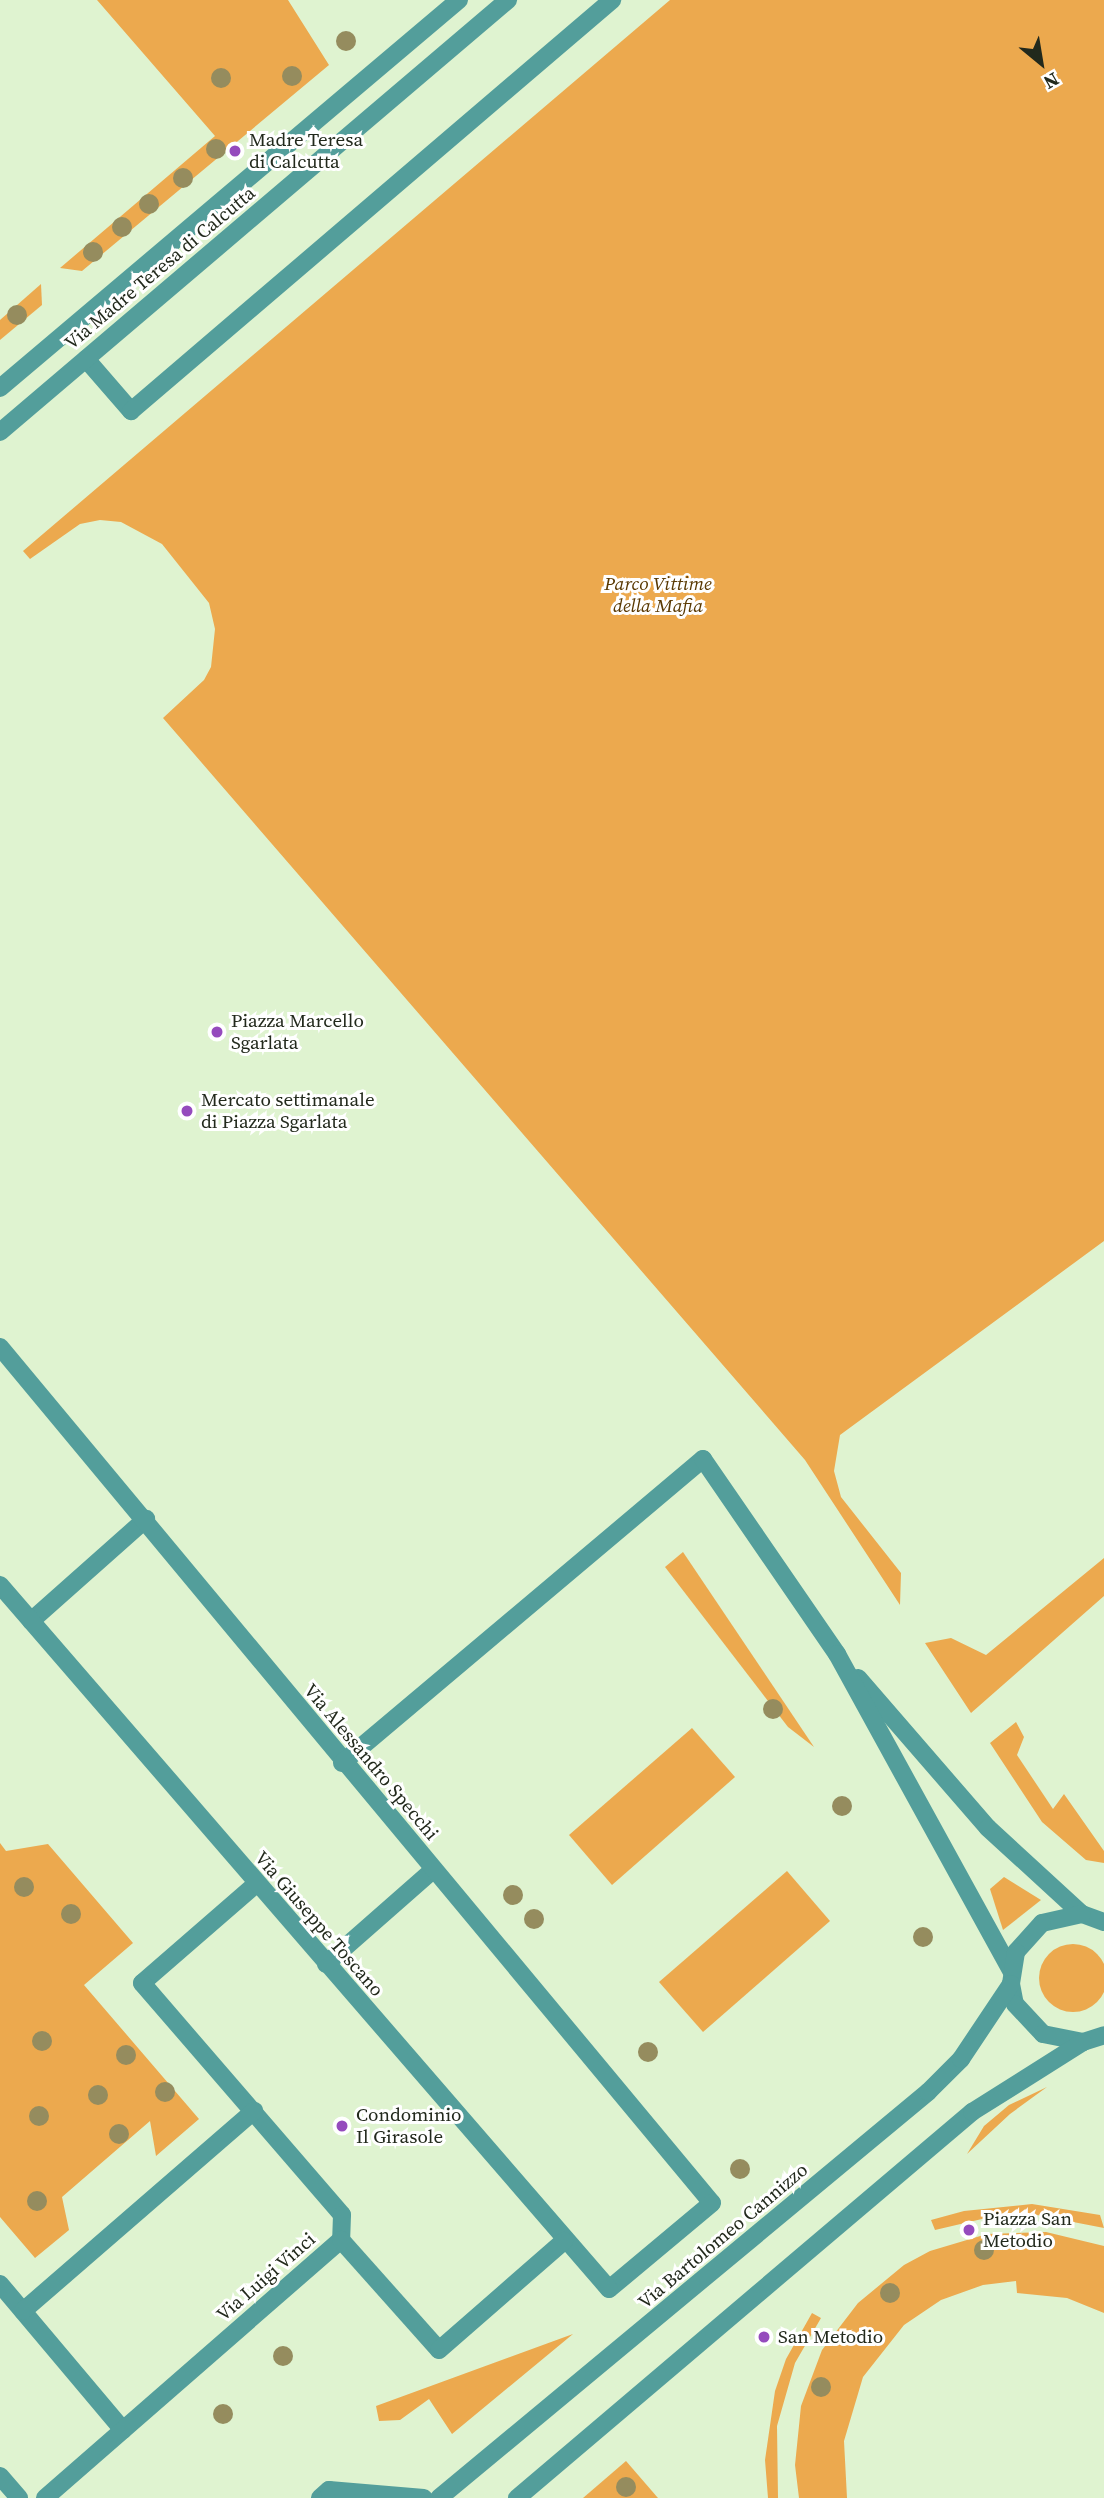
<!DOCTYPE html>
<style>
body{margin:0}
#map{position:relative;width:1104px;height:2498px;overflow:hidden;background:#dff3d0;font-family:"Source Serif 4",serif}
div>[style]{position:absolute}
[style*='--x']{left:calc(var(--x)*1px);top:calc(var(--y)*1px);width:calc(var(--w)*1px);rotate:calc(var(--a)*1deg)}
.green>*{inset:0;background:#eca94e}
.round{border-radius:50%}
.service>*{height:18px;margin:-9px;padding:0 9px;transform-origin:9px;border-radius:9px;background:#539e9b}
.minor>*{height:18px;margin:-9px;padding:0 9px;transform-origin:9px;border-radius:9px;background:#539e9b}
.tertiary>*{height:18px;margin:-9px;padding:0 9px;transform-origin:9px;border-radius:9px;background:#539e9b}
.trees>*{width:20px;height:20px;margin:-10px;border-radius:50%;background:#958c5e}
.dots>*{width:19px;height:19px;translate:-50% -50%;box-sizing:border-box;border:4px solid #fff;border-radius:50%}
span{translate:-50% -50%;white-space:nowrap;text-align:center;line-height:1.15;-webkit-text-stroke:6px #fff;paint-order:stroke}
.poi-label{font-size:19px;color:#22291c}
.left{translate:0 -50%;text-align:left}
.street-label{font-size:19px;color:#22291c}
.park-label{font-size:19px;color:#593801;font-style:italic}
.north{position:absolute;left:1006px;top:28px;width:70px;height:70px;-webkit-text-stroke:5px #fff;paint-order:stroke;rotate:150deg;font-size:19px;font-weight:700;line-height:28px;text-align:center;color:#22291c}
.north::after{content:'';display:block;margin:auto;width:24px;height:32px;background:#22291c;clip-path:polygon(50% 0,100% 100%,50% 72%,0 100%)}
</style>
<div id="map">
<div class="green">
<div style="clip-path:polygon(97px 0,288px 0,329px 65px,82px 271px,60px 268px,215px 136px)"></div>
<div style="clip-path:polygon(670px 0,1104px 0,1104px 1241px,840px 1435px,834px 1471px,841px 1497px,901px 1573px,900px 1605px,805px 1460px,163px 718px,204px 680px,211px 667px,215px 629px,209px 603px,162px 544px,121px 522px,100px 520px,80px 524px,30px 559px,23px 551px)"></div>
<div style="clip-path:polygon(41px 284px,42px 305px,0 340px,0 320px)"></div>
<div style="clip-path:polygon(683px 1552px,814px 1747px,788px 1727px,665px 1567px)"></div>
<div style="clip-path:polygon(1104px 1558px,1104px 1596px,971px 1713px,925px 1643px,951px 1638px,986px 1655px)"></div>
<div style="clip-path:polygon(1016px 1722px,1024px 1737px,1017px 1755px,1053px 1809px,1064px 1794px,1104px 1851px,1104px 1863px,1086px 1860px,1042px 1822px,990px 1743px)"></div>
<div style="clip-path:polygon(692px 1728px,735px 1777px,612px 1885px,569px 1835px)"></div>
<div style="clip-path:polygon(0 1843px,6px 1851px,48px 1844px,133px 1943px,84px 1985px,199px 2119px,156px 2156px,150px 2121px,62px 2197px,69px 2230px,35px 2258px,0 2217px)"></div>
<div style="clip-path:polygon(787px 1871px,830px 1921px,703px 2032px,659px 1982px)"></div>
<div style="clip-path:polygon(1004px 1877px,1041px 1900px,1003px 1930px,990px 1889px)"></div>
<div class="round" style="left:1039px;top:1944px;width:68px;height:68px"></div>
<div style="clip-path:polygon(1047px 2087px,1010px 2114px,967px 2154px,984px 2126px,1009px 2105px)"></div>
<div style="clip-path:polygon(1032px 2204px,1100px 2215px,1104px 2228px,1032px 2214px,999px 2215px,935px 2230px,931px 2220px,964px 2211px)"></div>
<div style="clip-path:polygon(1046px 2232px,1104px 2246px,1104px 2313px,1067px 2298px,1017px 2293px,1016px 2281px,983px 2285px,941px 2300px,904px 2325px,863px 2377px,844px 2441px,847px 2498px,799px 2498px,795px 2465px,801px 2406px,822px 2350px,858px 2303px,904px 2265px,930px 2251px,987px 2234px)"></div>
<div style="clip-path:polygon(812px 2313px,821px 2318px,795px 2363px,777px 2426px,778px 2498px,768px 2498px,765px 2460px,775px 2391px,786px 2359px)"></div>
<div style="clip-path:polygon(573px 2334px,452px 2434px,429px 2399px,400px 2420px,379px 2421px,376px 2406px)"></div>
<div style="clip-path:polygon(626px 2461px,658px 2498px,583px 2498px)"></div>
</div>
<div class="service">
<div style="--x:86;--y:359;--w:69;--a:49.1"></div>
<div style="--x:131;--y:411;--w:633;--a:-40.51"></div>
<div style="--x:31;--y:1621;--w:154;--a:-41.6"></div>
<div style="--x:256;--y:1884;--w:151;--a:139"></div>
<div style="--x:142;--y:1983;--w:306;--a:49.2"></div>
<div style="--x:342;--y:2215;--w:25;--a:92"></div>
<div style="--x:326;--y:1964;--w:142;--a:-41.3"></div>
<div style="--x:0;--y:2284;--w:191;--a:49.9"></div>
<div style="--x:23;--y:2311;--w:306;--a:-40.9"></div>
<div style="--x:320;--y:2498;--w:12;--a:-42"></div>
<div style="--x:329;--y:2490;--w:95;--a:4.8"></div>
</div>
<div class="minor">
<div style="--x:0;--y:1347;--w:1113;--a:50.25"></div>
<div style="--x:712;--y:2203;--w:134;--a:140.1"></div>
<div style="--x:609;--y:2289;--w:931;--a:-130.86"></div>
<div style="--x:858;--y:1678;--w:198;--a:49.1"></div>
<div style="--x:988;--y:1828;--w:127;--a:42.5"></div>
<div style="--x:342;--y:1763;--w:472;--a:-40.1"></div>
<div style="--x:703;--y:1459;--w:237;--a:55.5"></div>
<div style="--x:837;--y:1654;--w:362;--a:61.2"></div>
<div style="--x:0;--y:2476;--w:29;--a:49"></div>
<div style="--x:45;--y:2498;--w:393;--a:-41.1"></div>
<div style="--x:341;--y:2240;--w:147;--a:48.3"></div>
<div style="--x:439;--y:2350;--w:166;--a:-41.1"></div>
</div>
<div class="tertiary">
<div style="--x:0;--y:388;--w:601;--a:-40.21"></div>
<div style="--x:0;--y:432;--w:667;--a:-40.38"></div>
<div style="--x:1104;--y:1922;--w:23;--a:-160"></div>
<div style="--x:1082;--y:1914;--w:41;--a:167.3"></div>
<div style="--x:1042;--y:1923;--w:39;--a:132"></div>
<div style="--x:1016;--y:1952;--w:32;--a:99"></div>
<div style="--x:1011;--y:1984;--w:20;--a:79"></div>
<div style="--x:1015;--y:2004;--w:41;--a:47"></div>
<div style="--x:1043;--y:2034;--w:41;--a:11.3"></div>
<div style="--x:1083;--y:2042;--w:22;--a:-18"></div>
<div style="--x:439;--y:2498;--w:636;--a:-39.7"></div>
<div style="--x:928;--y:2092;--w:47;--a:-45"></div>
<div style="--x:961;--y:2059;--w:90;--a:-56.3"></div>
<div style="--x:517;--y:2498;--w:597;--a:-40.31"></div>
<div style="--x:972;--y:2112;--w:131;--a:-32.2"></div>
</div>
<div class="trees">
<div style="left:346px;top:41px"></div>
<div style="left:292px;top:76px"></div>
<div style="left:221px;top:78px"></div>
<div style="left:216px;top:149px"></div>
<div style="left:183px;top:178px"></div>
<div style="left:149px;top:204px"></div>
<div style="left:122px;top:227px"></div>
<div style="left:93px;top:252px"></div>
<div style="left:17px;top:315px"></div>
<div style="left:773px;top:1709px"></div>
<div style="left:842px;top:1806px"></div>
<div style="left:24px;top:1887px"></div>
<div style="left:513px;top:1895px"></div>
<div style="left:71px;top:1914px"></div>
<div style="left:534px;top:1919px"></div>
<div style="left:923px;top:1937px"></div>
<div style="left:42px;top:2041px"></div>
<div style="left:648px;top:2052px"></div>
<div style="left:126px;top:2055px"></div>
<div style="left:165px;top:2092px"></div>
<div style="left:98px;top:2095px"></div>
<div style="left:39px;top:2116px"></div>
<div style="left:119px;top:2134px"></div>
<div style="left:740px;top:2169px"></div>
<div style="left:37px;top:2201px"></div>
<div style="left:984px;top:2250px"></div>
<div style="left:890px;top:2293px"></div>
<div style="left:283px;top:2356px"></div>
<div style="left:821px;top:2387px"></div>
<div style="left:223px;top:2414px"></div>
<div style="left:626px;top:2487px"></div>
</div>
<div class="dots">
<div style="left:235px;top:151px;background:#954bbd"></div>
<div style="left:217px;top:1032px;background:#954bbd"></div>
<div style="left:187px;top:1111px;background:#954bbd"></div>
<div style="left:342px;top:2126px;background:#954bbd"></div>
<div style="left:969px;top:2230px;background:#954bbd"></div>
<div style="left:764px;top:2337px;background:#954bbd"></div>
</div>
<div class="poi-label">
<span class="left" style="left:249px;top:151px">Madre Teresa<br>di Calcutta</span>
<span class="left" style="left:231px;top:1032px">Piazza Marcello<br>Sgarlata</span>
<span class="left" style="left:201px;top:1111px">Mercato settimanale<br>di Piazza Sgarlata</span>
<span class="left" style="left:356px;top:2126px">Condominio<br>Il Girasole</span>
<span class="left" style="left:983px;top:2230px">Piazza San<br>Metodio</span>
<span class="left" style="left:778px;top:2337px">San Metodio</span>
</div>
<div class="street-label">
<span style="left:160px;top:268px;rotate:-40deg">Via Madre Teresa di Calcutta</span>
<span style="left:371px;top:1762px;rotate:50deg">Via Alessandro Specchi</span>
<span style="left:319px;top:1924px;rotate:49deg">Via Giuseppe Toscano</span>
<span style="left:723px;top:2236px;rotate:-40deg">Via Bartolomeo Cannizzo</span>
<span style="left:266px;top:2277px;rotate:-41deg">Via Luigi Vinci</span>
</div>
<div class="park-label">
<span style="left:658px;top:595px">Parco Vittime<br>della Mafia</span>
</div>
<div class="north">N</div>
</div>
